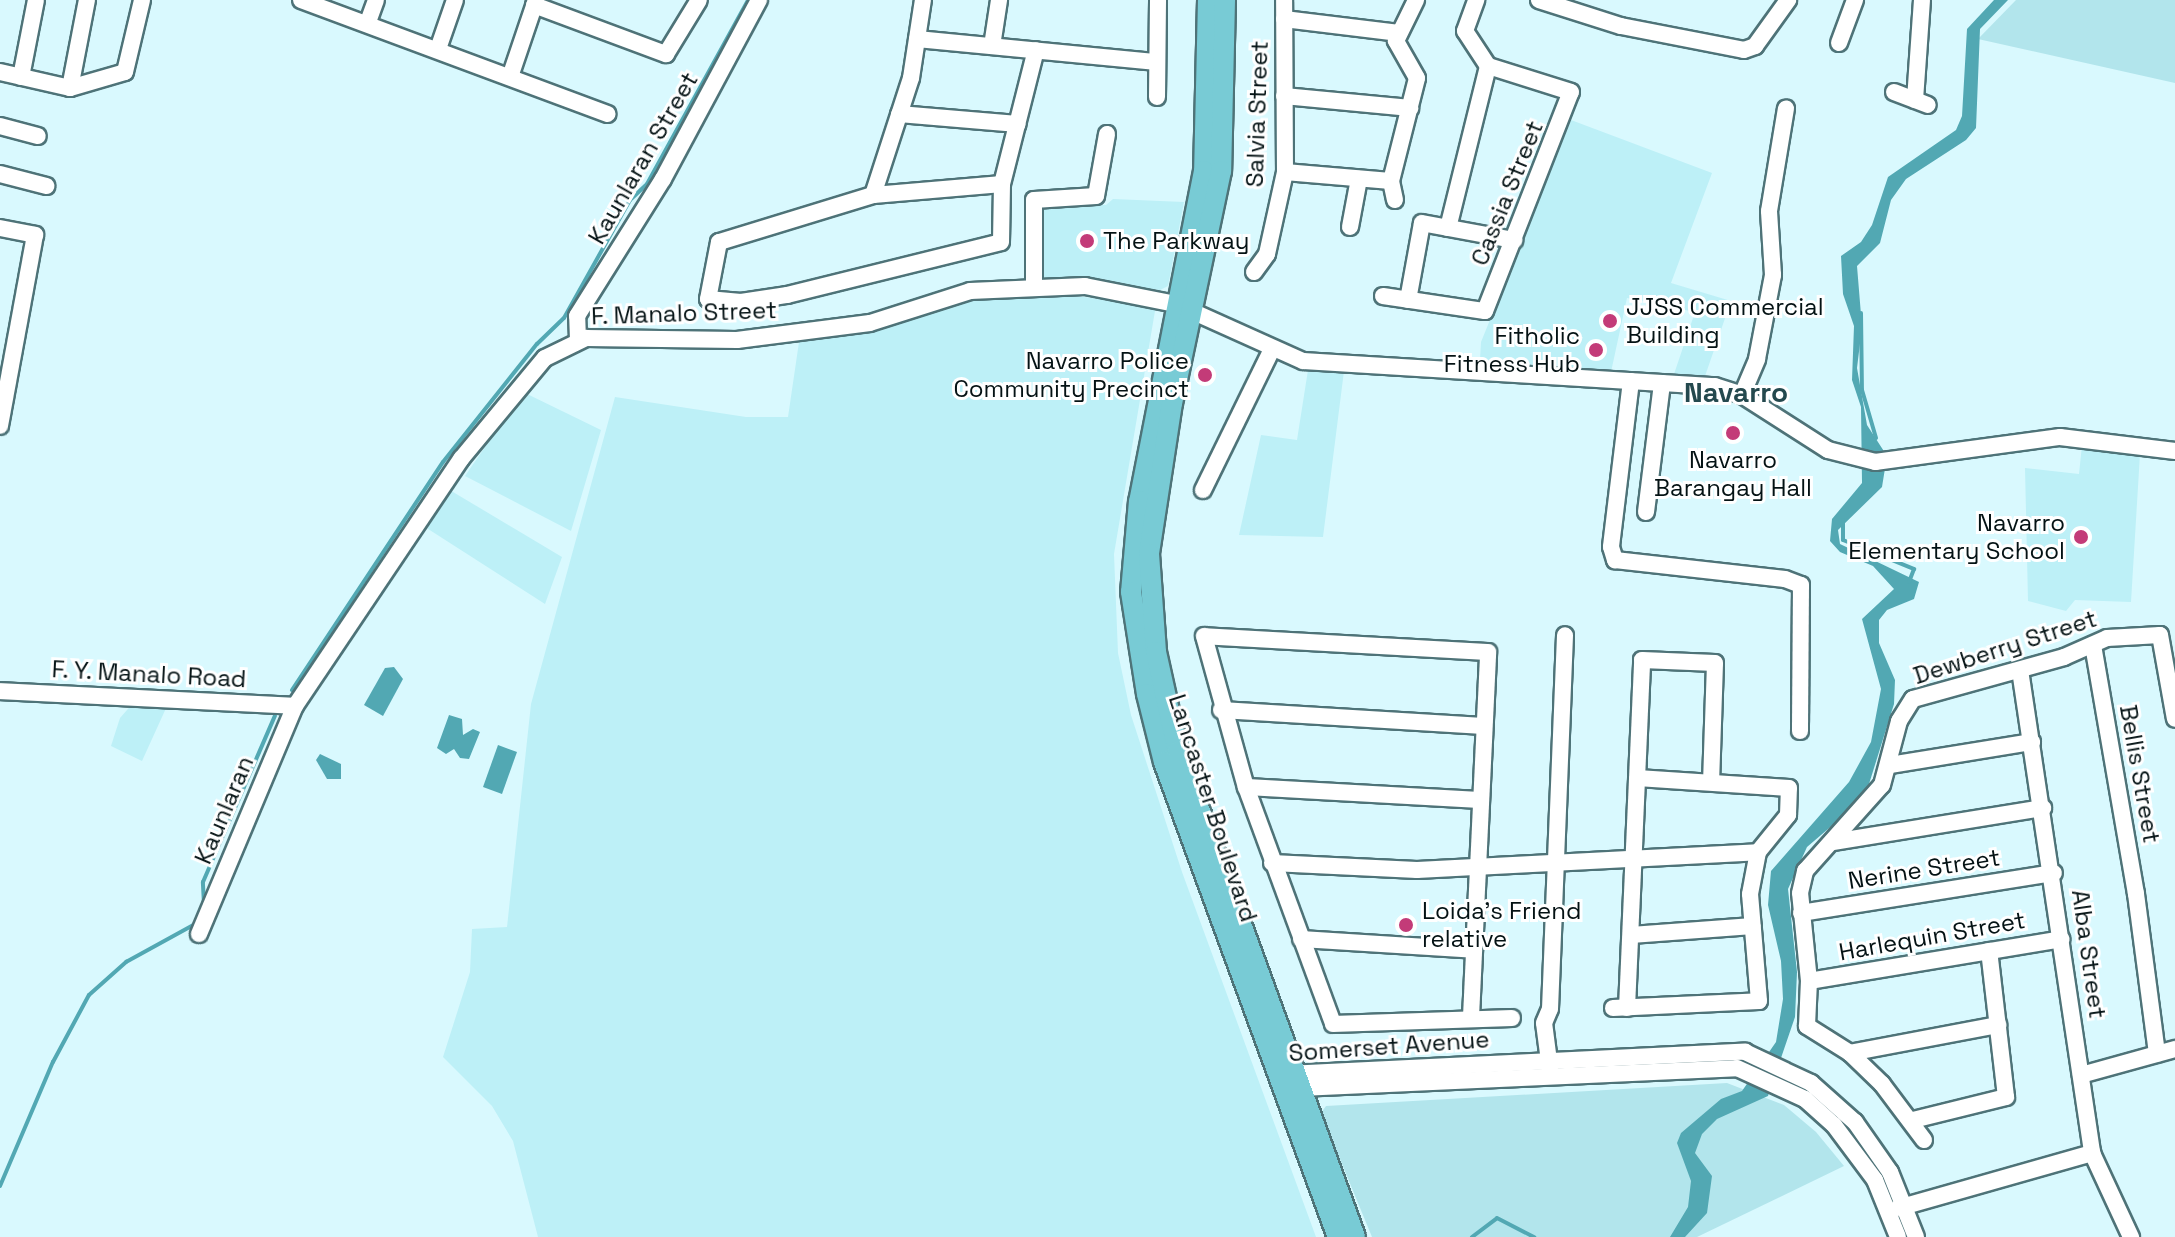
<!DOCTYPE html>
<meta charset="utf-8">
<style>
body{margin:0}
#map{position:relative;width:2175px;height:1237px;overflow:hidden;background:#d9f9fe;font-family:"Space Grotesk",sans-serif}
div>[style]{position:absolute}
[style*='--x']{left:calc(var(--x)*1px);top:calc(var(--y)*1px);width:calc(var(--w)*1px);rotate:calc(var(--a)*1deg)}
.built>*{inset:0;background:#bdf0f7}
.green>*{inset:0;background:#b2e5ec}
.water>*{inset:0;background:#52a8b3}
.stream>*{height:4px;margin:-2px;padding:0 2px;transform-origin:2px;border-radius:2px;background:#52a8b3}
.roads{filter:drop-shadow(2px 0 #4e7378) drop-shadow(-2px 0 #4e7378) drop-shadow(0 2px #4e7378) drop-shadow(0 -2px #4e7378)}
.minor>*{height:16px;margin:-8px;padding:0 8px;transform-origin:8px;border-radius:8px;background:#fff}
.major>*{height:20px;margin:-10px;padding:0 10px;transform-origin:10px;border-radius:10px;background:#78cbd5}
.dots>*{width:22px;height:22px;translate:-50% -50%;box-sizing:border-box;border:4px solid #fff;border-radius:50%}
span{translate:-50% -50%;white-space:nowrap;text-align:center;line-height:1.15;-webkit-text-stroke:6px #fff;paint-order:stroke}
.street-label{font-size:24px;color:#041214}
.poi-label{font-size:24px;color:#041214}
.left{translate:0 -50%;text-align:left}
.right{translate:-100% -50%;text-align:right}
.quarter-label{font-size:28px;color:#24494e;font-weight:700}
</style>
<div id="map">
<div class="built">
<div style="clip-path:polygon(1571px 120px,1712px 173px,1671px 283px,1731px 301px,1704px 379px,1673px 377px,1695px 312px,1627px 298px,1611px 372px,1480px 360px,1481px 342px)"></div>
<div style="clip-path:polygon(1113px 199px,1184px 202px,1168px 286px,1160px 290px,1030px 280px,1031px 203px,1106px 205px)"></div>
<div style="clip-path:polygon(1055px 294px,1156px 305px,1114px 554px,1118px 653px,1131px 715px,1182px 872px,1316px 1237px,538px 1237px,513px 1141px,492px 1106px,443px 1057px,470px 972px,472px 929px,507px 927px,531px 704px,615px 397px,746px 417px,788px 417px,799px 342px,876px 329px,963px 301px)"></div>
<div style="clip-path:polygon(1308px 370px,1344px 371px,1323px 537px,1239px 535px,1261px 435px,1297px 440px)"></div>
<div style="clip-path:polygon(523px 392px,601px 430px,571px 531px,465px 476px)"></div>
<div style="clip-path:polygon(2082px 445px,2140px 454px,2131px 602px,2075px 600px,2066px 611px,2028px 601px,2025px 468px,2079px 474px)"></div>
<div style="clip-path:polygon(448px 489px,562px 557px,545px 604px,425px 527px)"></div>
<div style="clip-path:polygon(134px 702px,167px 706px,142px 761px,111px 746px,120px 718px)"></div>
</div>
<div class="green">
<div style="clip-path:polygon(2016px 0,2175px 0,2175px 83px,1978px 39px)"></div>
<div style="clip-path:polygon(1727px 1083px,1784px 1105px,1816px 1132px,1844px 1166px,1697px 1237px,1372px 1237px,1321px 1113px,1326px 1106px)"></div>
</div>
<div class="water">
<div style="clip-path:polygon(1994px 0,2008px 0,1980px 29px,1976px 128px,1966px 140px,1906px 179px,1891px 200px,1880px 243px,1857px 266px,1862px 327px,1857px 368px,1867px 425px,1887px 456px,1882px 487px,1838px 530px,1840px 544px,1919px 582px,1914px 599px,1887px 610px,1879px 620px,1879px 643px,1895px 680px,1894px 704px,1869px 784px,1849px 811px,1807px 847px,1788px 889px,1797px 972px,1795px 1017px,1768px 1096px,1717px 1119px,1702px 1134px,1695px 1153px,1712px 1176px,1707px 1213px,1685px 1237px,1670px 1237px,1688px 1207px,1691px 1181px,1677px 1143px,1681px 1133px,1721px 1099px,1742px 1091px,1776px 1042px,1783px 999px,1781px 961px,1768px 905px,1771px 871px,1849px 782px,1871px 742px,1881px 689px,1862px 619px,1894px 589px,1873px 566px,1840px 552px,1830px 541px,1832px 519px,1862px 483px,1861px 407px,1852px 380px,1854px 326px,1843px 294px,1841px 256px,1861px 242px,1872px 225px,1888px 177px,1956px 130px,1962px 116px,1967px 29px)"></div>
<div style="clip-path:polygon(394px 667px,403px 679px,383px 716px,364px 705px,385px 668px)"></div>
<div style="clip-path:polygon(449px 715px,462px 719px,463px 735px,473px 729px,480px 732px,469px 759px,460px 758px,454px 749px,446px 754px,437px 748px)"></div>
<div style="clip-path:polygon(498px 745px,517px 752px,502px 794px,483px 787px)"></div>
<div style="clip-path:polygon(320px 754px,341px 764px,341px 779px,327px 779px,316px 760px)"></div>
</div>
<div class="stream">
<div style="--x:1861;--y:313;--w:77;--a:89.3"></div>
<div style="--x:1862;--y:390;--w:50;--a:73.7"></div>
<div style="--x:1843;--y:520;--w:20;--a:90"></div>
<div style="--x:1843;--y:540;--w:77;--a:22.2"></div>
<div style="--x:1914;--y:569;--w:14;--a:111"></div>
<div style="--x:292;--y:690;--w:273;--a:-56.5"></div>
<div style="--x:443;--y:462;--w:151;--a:-51.5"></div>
<div style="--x:537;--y:344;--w:37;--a:-44"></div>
<div style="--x:564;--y:318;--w:135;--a:-60.8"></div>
<div style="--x:630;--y:200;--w:23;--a:-43"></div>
<div style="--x:647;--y:184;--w:210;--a:-61.2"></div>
<div style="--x:204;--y:904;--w:22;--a:-93"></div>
<div style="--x:203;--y:882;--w:181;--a:-66.6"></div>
<div style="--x:0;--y:1186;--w:135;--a:-66.9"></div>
<div style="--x:53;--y:1062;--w:76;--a:-61.8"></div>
<div style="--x:89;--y:995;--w:50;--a:-41.7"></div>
<div style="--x:126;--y:962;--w:81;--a:-28.8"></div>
<div style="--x:1472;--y:1237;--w:31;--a:-37"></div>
<div style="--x:1497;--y:1218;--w:42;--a:27.2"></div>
</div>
<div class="roads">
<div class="minor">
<div style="--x:301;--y:0;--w:327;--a:20.4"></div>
<div style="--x:1539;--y:0;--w:86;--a:17.6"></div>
<div style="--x:1621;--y:26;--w:125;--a:11"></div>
<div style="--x:1744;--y:50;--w:12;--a:-20"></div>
<div style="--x:1755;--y:46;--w:57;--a:-54.3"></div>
<div style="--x:534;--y:5;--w:141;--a:20.4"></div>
<div style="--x:666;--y:54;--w:63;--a:-58.6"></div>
<div style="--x:1284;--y:19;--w:116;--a:6.9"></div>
<div style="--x:368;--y:22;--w:23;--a:-70"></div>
<div style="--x:917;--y:39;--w:241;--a:5.5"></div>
<div style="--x:1839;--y:43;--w:46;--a:-69.6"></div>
<div style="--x:992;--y:46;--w:47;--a:-81.3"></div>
<div style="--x:438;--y:49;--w:52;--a:-70.9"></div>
<div style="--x:0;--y:72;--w:72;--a:12.9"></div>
<div style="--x:70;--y:88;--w:57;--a:-16.2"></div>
<div style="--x:125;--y:72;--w:74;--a:-76.7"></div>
<div style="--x:21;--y:77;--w:78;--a:-79"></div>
<div style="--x:510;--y:77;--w:81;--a:-71.3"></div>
<div style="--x:70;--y:88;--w:90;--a:-79.1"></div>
<div style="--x:1894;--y:92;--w:36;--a:21"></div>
<div style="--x:1284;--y:96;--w:127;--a:5.4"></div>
<div style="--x:1157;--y:97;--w:97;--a:-89.4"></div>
<div style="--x:1915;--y:100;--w:100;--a:-86"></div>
<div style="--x:899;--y:114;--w:119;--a:4.8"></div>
<div style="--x:0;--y:126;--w:39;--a:15"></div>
<div style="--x:1285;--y:172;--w:106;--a:4.9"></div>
<div style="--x:0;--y:174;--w:48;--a:14.6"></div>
<div style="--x:1002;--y:184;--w:129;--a:175.1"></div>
<div style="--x:873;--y:195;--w:161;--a:163"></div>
<div style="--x:719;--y:242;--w:58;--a:100.9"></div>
<div style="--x:708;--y:299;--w:33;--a:5"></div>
<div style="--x:741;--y:302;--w:47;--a:-8.7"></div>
<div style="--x:787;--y:295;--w:220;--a:-13.9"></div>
<div style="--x:1001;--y:242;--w:58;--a:-89"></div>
<div style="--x:1002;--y:184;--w:138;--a:-75.8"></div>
<div style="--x:873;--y:195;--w:123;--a:-72"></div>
<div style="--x:911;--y:78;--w:79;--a:-81.3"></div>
<div style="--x:1395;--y:200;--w:19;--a:-102"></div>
<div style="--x:1391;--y:181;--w:106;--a:-75.8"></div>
<div style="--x:1417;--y:78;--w:43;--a:-119.6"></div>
<div style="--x:1396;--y:41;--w:46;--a:-64"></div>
<div style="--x:1350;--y:227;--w:49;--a:-79.4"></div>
<div style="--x:0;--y:228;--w:36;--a:11"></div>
<div style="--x:35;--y:235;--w:194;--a:100.4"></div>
<div style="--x:1448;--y:228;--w:167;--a:-76.1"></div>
<div style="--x:1488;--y:66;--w:42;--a:-123.3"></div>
<div style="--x:1465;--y:31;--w:33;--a:-70"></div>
<div style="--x:1254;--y:272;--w:22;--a:-54"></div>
<div style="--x:1267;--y:254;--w:84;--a:-77.6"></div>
<div style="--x:1285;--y:172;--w:172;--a:-90.3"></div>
<div style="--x:1034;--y:287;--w:87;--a:-90"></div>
<div style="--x:1034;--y:200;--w:62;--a:-3.7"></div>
<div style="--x:1096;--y:196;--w:63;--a:-79.9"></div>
<div style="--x:1383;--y:296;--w:103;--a:8.4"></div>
<div style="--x:1485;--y:311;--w:235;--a:-68.6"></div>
<div style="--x:1571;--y:92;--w:87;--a:-162.6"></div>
<div style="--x:1408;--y:300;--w:78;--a:-79.7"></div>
<div style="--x:1422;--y:223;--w:94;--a:10.5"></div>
<div style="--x:578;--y:340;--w:24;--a:-92"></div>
<div style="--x:577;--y:316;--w:162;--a:-57.9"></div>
<div style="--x:663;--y:179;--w:203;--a:-61.8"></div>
<div style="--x:1631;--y:381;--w:167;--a:96.9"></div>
<div style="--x:1611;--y:547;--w:14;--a:73"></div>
<div style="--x:1615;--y:560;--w:171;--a:6.4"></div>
<div style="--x:1785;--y:579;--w:17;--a:21"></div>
<div style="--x:1801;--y:585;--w:146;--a:90.4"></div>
<div style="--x:1742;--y:395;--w:39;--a:-67"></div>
<div style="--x:1757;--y:359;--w:86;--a:-79.2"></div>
<div style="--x:1773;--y:275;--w:64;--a:-93.6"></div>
<div style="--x:1769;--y:211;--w:104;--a:-80.6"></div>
<div style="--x:1203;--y:490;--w:155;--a:-63.9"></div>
<div style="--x:1646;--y:512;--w:130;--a:-82.9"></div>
<div style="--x:2093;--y:645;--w:253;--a:80.2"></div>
<div style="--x:2136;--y:894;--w:161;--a:82.5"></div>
<div style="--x:2020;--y:670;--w:488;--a:81.5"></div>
<div style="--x:2092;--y:1153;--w:93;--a:65.1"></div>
<div style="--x:0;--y:691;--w:295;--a:2.9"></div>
<div style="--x:1221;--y:710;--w:263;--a:3.5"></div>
<div style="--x:1890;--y:765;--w:144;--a:-9.2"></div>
<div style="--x:1246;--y:787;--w:235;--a:3.2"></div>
<div style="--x:1833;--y:842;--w:213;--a:-9.2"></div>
<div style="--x:1272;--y:863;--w:145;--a:2.8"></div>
<div style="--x:1417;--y:870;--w:341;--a:-3"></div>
<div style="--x:1801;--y:913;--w:256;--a:-9"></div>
<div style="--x:199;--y:934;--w:247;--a:-67.2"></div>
<div style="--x:295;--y:706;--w:298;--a:-56.1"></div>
<div style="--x:461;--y:459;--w:131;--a:-50.3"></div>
<div style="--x:545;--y:358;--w:46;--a:-26"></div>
<div style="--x:586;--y:338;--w:151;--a:0.8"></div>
<div style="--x:737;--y:340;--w:134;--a:-7.3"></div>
<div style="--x:870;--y:323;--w:105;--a:-17.7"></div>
<div style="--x:970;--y:291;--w:115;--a:-2.5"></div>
<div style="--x:1085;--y:286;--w:93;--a:11.2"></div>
<div style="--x:1176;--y:304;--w:139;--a:24.2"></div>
<div style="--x:1303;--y:361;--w:413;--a:3.5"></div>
<div style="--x:1715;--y:386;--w:28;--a:18"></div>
<div style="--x:1742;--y:395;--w:102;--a:32.6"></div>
<div style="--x:1828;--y:450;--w:49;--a:14.3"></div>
<div style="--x:1875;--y:462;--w:187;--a:-7.7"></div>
<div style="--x:2060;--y:437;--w:116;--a:6.9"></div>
<div style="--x:1631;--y:935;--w:122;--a:-4.2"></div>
<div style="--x:1301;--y:939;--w:173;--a:3.6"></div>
<div style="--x:1809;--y:981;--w:256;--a:-9.4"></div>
<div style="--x:1613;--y:1008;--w:146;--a:-2.7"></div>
<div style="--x:1759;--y:1001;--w:107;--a:-94.8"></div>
<div style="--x:1750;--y:894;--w:43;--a:-79.2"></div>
<div style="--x:1758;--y:852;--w:48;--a:-51"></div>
<div style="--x:1788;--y:815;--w:27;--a:-88"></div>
<div style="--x:1789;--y:788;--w:152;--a:-176.2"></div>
<div style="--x:1627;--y:1008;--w:348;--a:-87.5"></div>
<div style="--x:1642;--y:660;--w:73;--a:2.4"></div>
<div style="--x:1715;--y:663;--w:118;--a:91.9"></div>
<div style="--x:1471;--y:1017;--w:365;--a:-87.3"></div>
<div style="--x:1488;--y:652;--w:284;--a:-176.8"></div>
<div style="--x:1204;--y:636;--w:157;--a:74.5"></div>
<div style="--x:1246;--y:787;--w:252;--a:69.8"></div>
<div style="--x:1333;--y:1024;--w:179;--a:-1.9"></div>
<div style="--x:1850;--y:1053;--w:151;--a:-10.7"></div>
<div style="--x:1550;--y:1069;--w:46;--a:-97.4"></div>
<div style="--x:1544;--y:1023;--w:15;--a:-67"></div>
<div style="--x:1550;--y:1009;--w:374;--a:-87.7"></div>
<div style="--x:1287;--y:1074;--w:459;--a:-2.8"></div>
<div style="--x:1745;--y:1052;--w:73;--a:25.2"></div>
<div style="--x:1811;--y:1083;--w:59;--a:41.6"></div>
<div style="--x:1855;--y:1122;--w:61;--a:55"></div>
<div style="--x:1890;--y:1172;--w:70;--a:68.2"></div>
<div style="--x:2081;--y:1075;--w:98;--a:-15.5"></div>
<div style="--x:1293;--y:1084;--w:8;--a:30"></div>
<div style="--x:1300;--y:1088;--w:437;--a:-2.6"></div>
<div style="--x:1737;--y:1068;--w:75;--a:24.5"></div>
<div style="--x:1805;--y:1099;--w:39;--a:42"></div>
<div style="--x:1834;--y:1125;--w:69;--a:53.3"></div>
<div style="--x:1875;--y:1180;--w:61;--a:68"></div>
<div style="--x:1913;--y:1120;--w:96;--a:-13.9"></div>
<div style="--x:2006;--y:1097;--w:147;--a:-96.6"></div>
<div style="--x:1924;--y:1140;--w:70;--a:-126.9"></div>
<div style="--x:1882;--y:1084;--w:45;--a:-135.9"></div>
<div style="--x:1850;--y:1053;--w:51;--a:-147.9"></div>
<div style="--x:1807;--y:1026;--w:45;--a:-87.5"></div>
<div style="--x:1809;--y:981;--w:88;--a:-95.8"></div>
<div style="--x:1800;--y:893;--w:23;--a:-77"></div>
<div style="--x:1805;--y:871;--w:115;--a:-48.2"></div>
<div style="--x:1882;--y:785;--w:66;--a:-75.1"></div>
<div style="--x:1899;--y:721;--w:26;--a:-58"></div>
<div style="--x:1913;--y:699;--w:157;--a:-15.5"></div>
<div style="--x:2064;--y:657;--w:47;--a:-23.8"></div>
<div style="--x:2107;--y:638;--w:53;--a:-3.2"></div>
<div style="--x:2160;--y:635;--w:85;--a:79.9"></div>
<div style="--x:1898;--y:1208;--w:202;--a:-15.8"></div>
</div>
<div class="major">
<div style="--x:1208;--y:0;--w:171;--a:91.3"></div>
<div style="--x:1204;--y:171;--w:336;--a:101.1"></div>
<div style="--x:1139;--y:501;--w:91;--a:95"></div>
<div style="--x:1131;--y:592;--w:103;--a:81.1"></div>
<div style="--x:1147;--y:694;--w:70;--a:76"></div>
<div style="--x:1164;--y:762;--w:506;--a:69.88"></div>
<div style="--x:1225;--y:0;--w:171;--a:91.3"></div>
<div style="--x:1221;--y:171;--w:237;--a:101.9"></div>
<div style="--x:1172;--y:403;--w:153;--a:98.7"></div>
<div style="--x:1149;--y:554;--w:98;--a:85.9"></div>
<div style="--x:1156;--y:652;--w:101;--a:77.5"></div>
<div style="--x:1178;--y:751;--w:517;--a:69.99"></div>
</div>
</div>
<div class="dots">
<div style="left:1087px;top:241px;background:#c33b78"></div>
<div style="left:1610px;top:321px;background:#c33b78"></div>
<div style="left:1596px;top:350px;background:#c33b78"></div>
<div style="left:1205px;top:375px;background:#c33b78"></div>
<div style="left:1733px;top:433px;background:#c33b78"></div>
<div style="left:2081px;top:537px;background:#c33b78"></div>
<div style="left:1406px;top:925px;background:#c33b78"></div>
</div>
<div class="street-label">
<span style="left:1257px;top:114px;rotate:-88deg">Salvia Street</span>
<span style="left:643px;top:158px;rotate:-60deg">Kaunlaran Street</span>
<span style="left:1507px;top:193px;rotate:-68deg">Cassia Street</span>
<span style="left:684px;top:313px;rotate:-2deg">F. Manalo Street</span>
<span style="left:2005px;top:647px;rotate:-18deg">Dewberry Street</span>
<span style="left:149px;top:674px;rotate:3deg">F. Y. Manalo Road</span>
<span style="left:2140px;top:774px;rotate:80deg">Bellis Street</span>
<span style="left:1213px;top:808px;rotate:72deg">Lancaster Boulevard</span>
<span style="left:224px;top:810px;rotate:-67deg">Kaunlaran</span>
<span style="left:1924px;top:869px;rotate:-9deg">Nerine Street</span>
<span style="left:1932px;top:936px;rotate:-10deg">Harlequin Street</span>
<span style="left:2089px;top:954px;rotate:82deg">Alba Street</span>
<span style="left:1389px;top:1046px;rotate:-4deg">Somerset Avenue</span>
</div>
<div class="poi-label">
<span class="left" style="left:1103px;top:241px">The Parkway</span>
<span class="left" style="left:1626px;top:321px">JJSS Commercial<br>Building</span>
<span class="right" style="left:1580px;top:350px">Fitholic<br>Fitness Hub</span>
<span class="right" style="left:1189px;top:375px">Navarro Police<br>Community Precinct</span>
<span style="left:1733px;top:474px">Navarro<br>Barangay Hall</span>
<span class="right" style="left:2065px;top:537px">Navarro<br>Elementary School</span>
<span class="left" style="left:1422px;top:925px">Loida’s Friend<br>relative</span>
</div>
<div class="quarter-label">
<span style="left:1736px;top:392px">Navarro</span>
</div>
</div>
